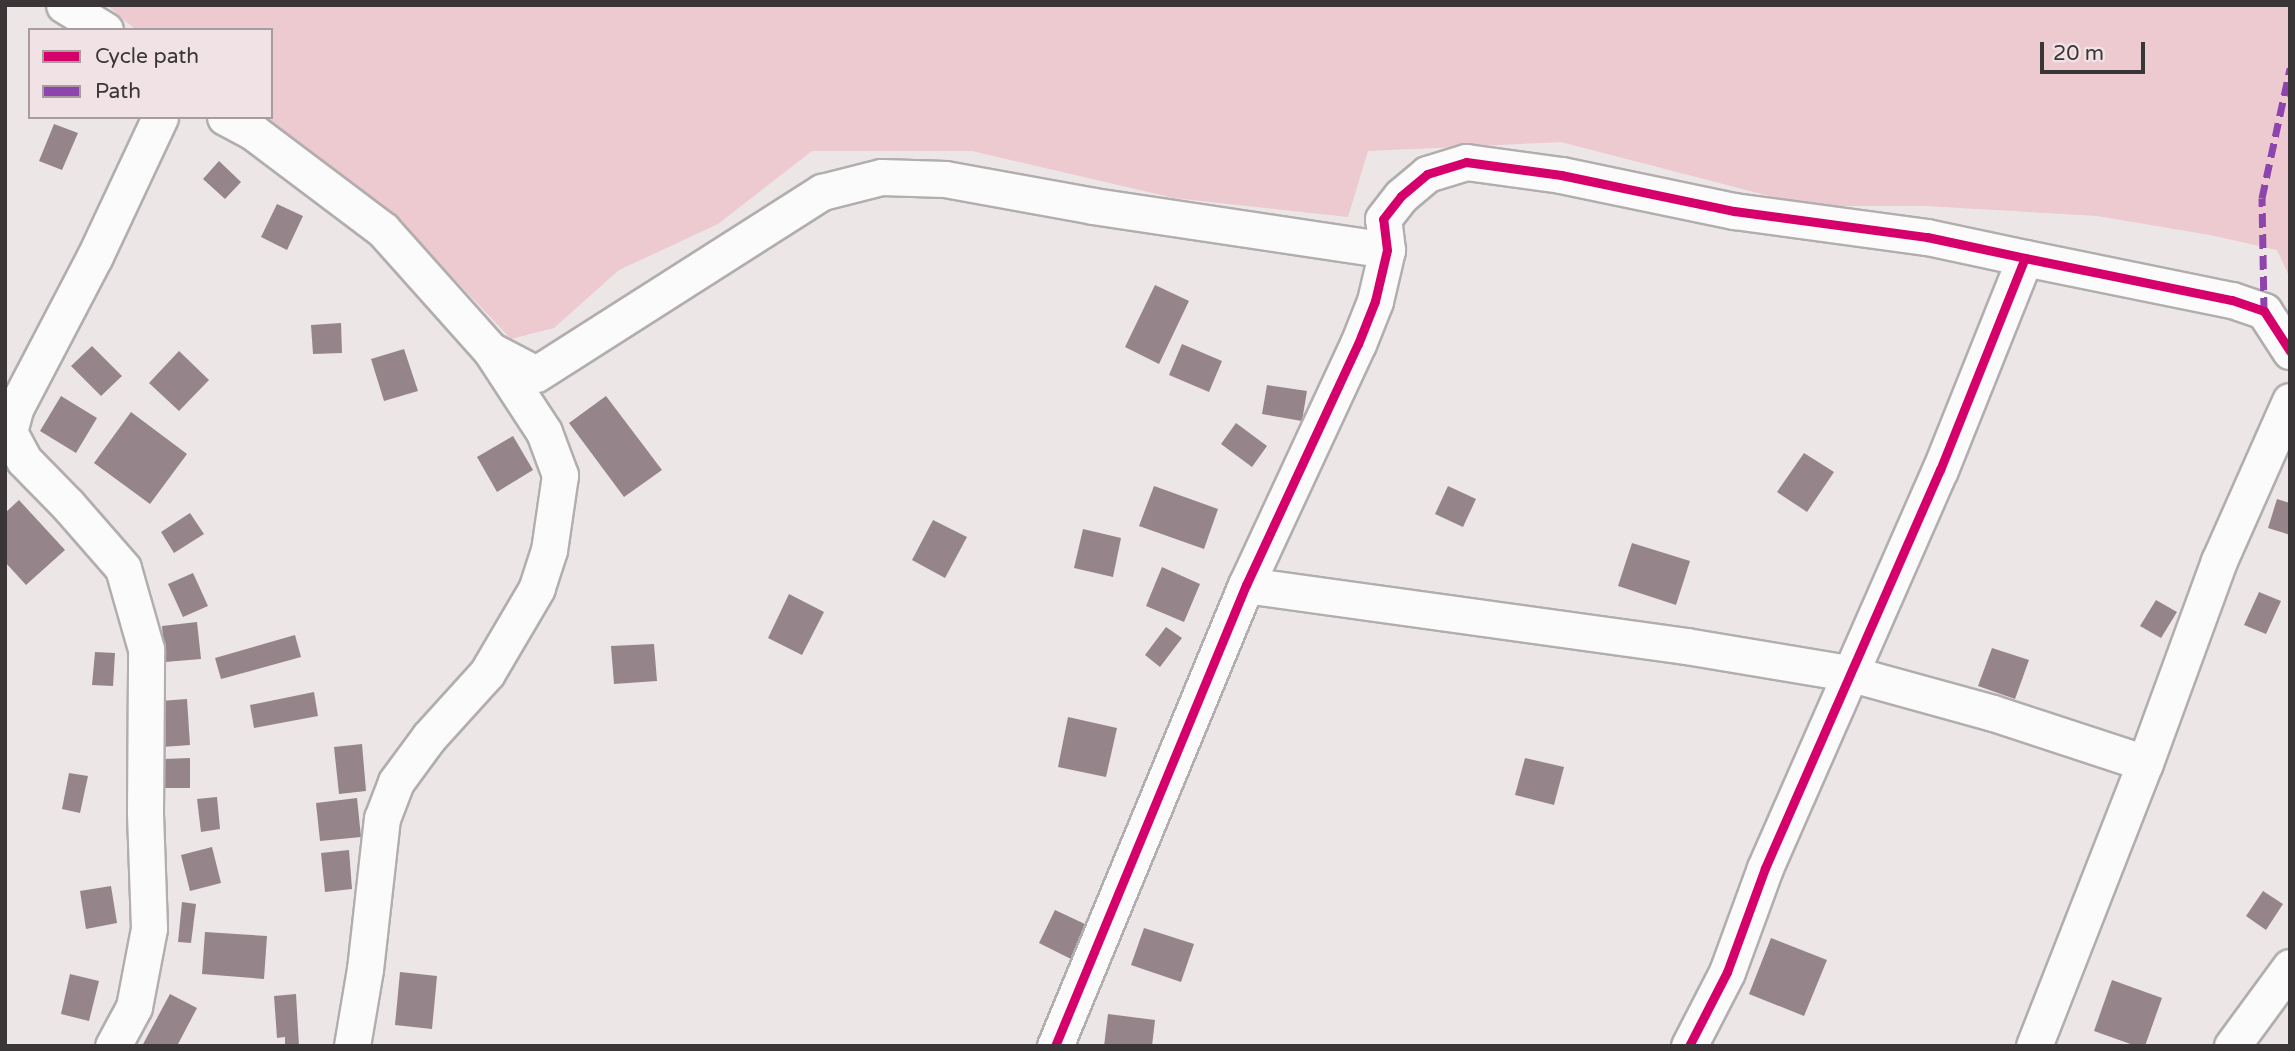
<!DOCTYPE html>
<style>
body{margin:0}
#map{position:relative;width:2295px;height:1051px;overflow:hidden;background:#ece6e7;font-family:"Varela Round",sans-serif}
div>[style]{position:absolute}
[style*='--x']{left:calc(var(--x)*1px);top:calc(var(--y)*1px);width:calc(var(--w)*1px);rotate:calc(var(--a)*1deg)}
.green>*{inset:0;background:#edc9d0}
.building>*{inset:0;background:#95858a}
.roads{filter:drop-shadow(2px 0 #b2adae) drop-shadow(-2px 0 #b2adae) drop-shadow(0 2px #b2adae) drop-shadow(0 -2px #b2adae)}
.street>*{height:35px;margin:-17.5px;padding:0 17.5px;transform-origin:17.5px;border-radius:17.5px;background:#fcfbfb}
.quiet>*{height:7px;margin-top:-3.5px;transform-origin:0;background:repeating-linear-gradient(90deg,#8e44ad 0 14px,transparent 0 21px)}
.cycleway>*{height:9px;margin:-4.5px;padding:0 4.5px;transform-origin:4.5px;border-radius:4.5px;background:#d6006c}
span{translate:-50% -50%;white-space:nowrap;text-align:center;line-height:1.15;-webkit-text-stroke:7px #f0e2e5;paint-order:stroke}
.frame{position:absolute;inset:0;border:7px solid #3a3536;pointer-events:none}
.legend{position:absolute;left:28px;top:28px;width:245px;height:91px;box-sizing:border-box;background:#f0e2e5;border:2px solid #a79d9f;margin:0;padding:9px 12px;list-style:none;font-size:21px;color:#3a3536}
.legend li{display:flex;align-items:center;gap:14px;height:35px}
.legend b{width:35px;border:2px solid #a79d9f}
.scale{position:absolute;left:2040px;top:42px;width:105px;height:32px;box-sizing:border-box;border:4px solid #3a3536;border-top:0;padding-left:9px;font-size:21px;line-height:24px;white-space:nowrap;color:#3a3536;-webkit-text-stroke:5px #f0e2e5;paint-order:stroke}
</style>
<div id="map">
<div class="green">
<div style="clip-path:polygon(107px 5px,2290px 5px,2290px 278px,2277px 250px,2210px 235px,2097px 216px,1926px 206px,1808px 206px,1561px 142px,1368px 151px,1348px 217px,1174px 198px,972px 151px,812px 151px,718px 224px,619px 270px,554px 328px,511px 339px,410px 232px,248px 117px,271px 117px,271px 30px,136px 30px)"></div>
</div>
<div class="building">
<div style="clip-path:polygon(54px 124px,78px 133px,62px 170px,39px 161px)"></div>
<div style="clip-path:polygon(219px 161px,241px 182px,225px 199px,203px 179px)"></div>
<div style="clip-path:polygon(277px 204px,303px 216px,287px 250px,261px 237px)"></div>
<div style="clip-path:polygon(1155px 285px,1189px 301px,1159px 364px,1125px 347px)"></div>
<div style="clip-path:polygon(341px 323px,342px 353px,313px 354px,311px 325px)"></div>
<div style="clip-path:polygon(1182px 344px,1222px 361px,1209px 392px,1169px 375px)"></div>
<div style="clip-path:polygon(92px 346px,122px 376px,101px 396px,71px 366px)"></div>
<div style="clip-path:polygon(404px 349px,418px 391px,384px 401px,371px 359px)"></div>
<div style="clip-path:polygon(179px 351px,209px 380px,179px 411px,149px 383px)"></div>
<div style="clip-path:polygon(1267px 385px,1307px 391px,1302px 421px,1262px 414px)"></div>
<div style="clip-path:polygon(61px 396px,97px 418px,76px 453px,40px 431px)"></div>
<div style="clip-path:polygon(606px 396px,662px 470px,624px 497px,569px 423px)"></div>
<div style="clip-path:polygon(131px 412px,187px 454px,150px 504px,94px 463px)"></div>
<div style="clip-path:polygon(1236px 423px,1267px 446px,1252px 467px,1221px 444px)"></div>
<div style="clip-path:polygon(513px 436px,533px 470px,497px 492px,477px 457px)"></div>
<div style="clip-path:polygon(1804px 453px,1834px 472px,1807px 512px,1777px 492px)"></div>
<div style="clip-path:polygon(1154px 486px,1218px 509px,1204px 549px,1139px 526px)"></div>
<div style="clip-path:polygon(1448px 486px,1476px 499px,1463px 527px,1435px 514px)"></div>
<div style="clip-path:polygon(2277px 499px,2290px 503px,2290px 535px,2268px 528px)"></div>
<div style="clip-path:polygon(19px 500px,65px 550px,26px 585px,5px 562px,5px 513px)"></div>
<div style="clip-path:polygon(190px 513px,204px 534px,174px 553px,161px 532px)"></div>
<div style="clip-path:polygon(933px 520px,967px 537px,945px 578px,912px 560px)"></div>
<div style="clip-path:polygon(1083px 529px,1121px 538px,1113px 577px,1074px 568px)"></div>
<div style="clip-path:polygon(1632px 543px,1690px 561px,1676px 605px,1618px 586px)"></div>
<div style="clip-path:polygon(1162px 567px,1200px 584px,1184px 622px,1146px 606px)"></div>
<div style="clip-path:polygon(193px 573px,208px 606px,183px 617px,168px 584px)"></div>
<div style="clip-path:polygon(2259px 592px,2281px 601px,2266px 634px,2244px 625px)"></div>
<div style="clip-path:polygon(789px 594px,824px 612px,802px 655px,768px 638px)"></div>
<div style="clip-path:polygon(2156px 600px,2177px 612px,2161px 638px,2140px 626px)"></div>
<div style="clip-path:polygon(197px 622px,201px 659px,165px 662px,162px 626px)"></div>
<div style="clip-path:polygon(1166px 627px,1182px 638px,1160px 667px,1145px 655px)"></div>
<div style="clip-path:polygon(295px 635px,301px 657px,221px 679px,215px 658px)"></div>
<div style="clip-path:polygon(654px 644px,657px 681px,614px 684px,611px 646px)"></div>
<div style="clip-path:polygon(1992px 648px,2029px 660px,2015px 699px,1978px 686px)"></div>
<div style="clip-path:polygon(95px 652px,115px 653px,113px 686px,92px 685px)"></div>
<div style="clip-path:polygon(314px 692px,318px 716px,254px 728px,250px 705px)"></div>
<div style="clip-path:polygon(187px 699px,190px 745px,162px 747px,160px 701px)"></div>
<div style="clip-path:polygon(1068px 717px,1117px 728px,1106px 777px,1058px 767px)"></div>
<div style="clip-path:polygon(362px 744px,366px 791px,339px 794px,334px 747px)"></div>
<div style="clip-path:polygon(190px 758px,190px 788px,163px 788px,163px 759px)"></div>
<div style="clip-path:polygon(1525px 758px,1564px 767px,1554px 805px,1515px 795px)"></div>
<div style="clip-path:polygon(69px 773px,88px 776px,80px 813px,62px 809px)"></div>
<div style="clip-path:polygon(217px 797px,220px 829px,201px 832px,197px 799px)"></div>
<div style="clip-path:polygon(357px 798px,361px 837px,320px 841px,316px 803px)"></div>
<div style="clip-path:polygon(212px 847px,221px 883px,190px 891px,181px 855px)"></div>
<div style="clip-path:polygon(349px 850px,352px 889px,325px 892px,321px 853px)"></div>
<div style="clip-path:polygon(111px 886px,117px 923px,86px 929px,80px 891px)"></div>
<div style="clip-path:polygon(2263px 891px,2283px 904px,2266px 930px,2246px 916px)"></div>
<div style="clip-path:polygon(182px 902px,196px 904px,191px 943px,178px 942px)"></div>
<div style="clip-path:polygon(1055px 910px,1087px 925px,1071px 959px,1039px 943px)"></div>
<div style="clip-path:polygon(1144px 928px,1194px 944px,1181px 982px,1131px 965px)"></div>
<div style="clip-path:polygon(205px 932px,267px 936px,264px 979px,202px 974px)"></div>
<div style="clip-path:polygon(1771px 938px,1827px 960px,1804px 1016px,1749px 994px)"></div>
<div style="clip-path:polygon(400px 972px,437px 976px,432px 1029px,395px 1025px)"></div>
<div style="clip-path:polygon(70px 974px,99px 981px,89px 1021px,61px 1014px)"></div>
<div style="clip-path:polygon(2112px 980px,2162px 998px,2145px 1046px,2136px 1046px,2094px 1031px)"></div>
<div style="clip-path:polygon(170px 994px,197px 1008px,177px 1046px,142px 1046px)"></div>
<div style="clip-path:polygon(296px 994px,299px 1046px,285px 1046px,285px 1037px,277px 1038px,274px 996px)"></div>
<div style="clip-path:polygon(1108px 1014px,1155px 1020px,1152px 1046px,1104px 1046px)"></div>
</div>
<div class="roads">
<div class="street">
<div style="--x:64;--y:5;--w:48;--a:31.4"></div>
<div style="--x:225;--y:117;--w:32;--a:28"></div>
<div style="--x:253;--y:132;--w:163;--a:37"></div>
<div style="--x:383;--y:230;--w:162;--a:48.2"></div>
<div style="--x:491;--y:351;--w:97;--a:56.8"></div>
<div style="--x:544;--y:432;--w:46;--a:69.6"></div>
<div style="--x:560;--y:475;--w:76;--a:98.3"></div>
<div style="--x:549;--y:550;--w:40;--a:108"></div>
<div style="--x:537;--y:588;--w:99;--a:120.5"></div>
<div style="--x:487;--y:673;--w:86;--a:132.2"></div>
<div style="--x:429;--y:737;--w:56;--a:126.3"></div>
<div style="--x:396;--y:782;--w:39;--a:111"></div>
<div style="--x:382;--y:818;--w:152;--a:96.4"></div>
<div style="--x:365;--y:969;--w:78;--a:99.6"></div>
<div style="--x:494;--y:352;--w:47;--a:27.6"></div>
<div style="--x:536;--y:374;--w:339;--a:-32.5"></div>
<div style="--x:822;--y:192;--w:61;--a:-14.3"></div>
<div style="--x:881;--y:177;--w:64;--a:1.8"></div>
<div style="--x:945;--y:179;--w:150;--a:10.3"></div>
<div style="--x:1093;--y:206;--w:297;--a:8.5"></div>
<div style="--x:1246;--y:585;--w:444;--a:7.9"></div>
<div style="--x:1686;--y:646;--w:164;--a:9.5"></div>
<div style="--x:1848;--y:673;--w:150;--a:15.4"></div>
<div style="--x:1993;--y:713;--w:160;--a:18.2"></div>
<div style="--x:113;--y:1046;--w:44;--a:-61.7"></div>
<div style="--x:134;--y:1007;--w:80;--a:-79.2"></div>
<div style="--x:149;--y:928;--w:116;--a:-92"></div>
<div style="--x:145;--y:812;--w:163;--a:-89.6"></div>
<div style="--x:146;--y:649;--w:84;--a:-105.9"></div>
<div style="--x:123;--y:568;--w:84;--a:-131.1"></div>
<div style="--x:68;--y:505;--w:63;--a:-134.4"></div>
<div style="--x:24;--y:460;--w:32;--a:-118"></div>
<div style="--x:9;--y:432;--w:24;--a:-75"></div>
<div style="--x:15;--y:409;--w:173;--a:-62.4"></div>
<div style="--x:95;--y:256;--w:153;--a:-64.9"></div>
<div style="--x:1055;--y:1046;--w:499;--a:-67.5"></div>
<div style="--x:1246;--y:585;--w:266;--a:-65.1"></div>
<div style="--x:1358;--y:344;--w:46;--a:-68.4"></div>
<div style="--x:1375;--y:301;--w:52;--a:-76.8"></div>
<div style="--x:1387;--y:250;--w:31;--a:-97"></div>
<div style="--x:1383;--y:219;--w:29;--a:-52"></div>
<div style="--x:1401;--y:196;--w:34;--a:-40"></div>
<div style="--x:1427;--y:174;--w:41;--a:-17.1"></div>
<div style="--x:1466;--y:162;--w:96;--a:7.8"></div>
<div style="--x:1561;--y:175;--w:177;--a:11.8"></div>
<div style="--x:1734;--y:211;--w:195;--a:7.7"></div>
<div style="--x:1927;--y:237;--w:100;--a:12.1"></div>
<div style="--x:1689;--y:1046;--w:83;--a:-62.8"></div>
<div style="--x:1727;--y:972;--w:111;--a:-69.9"></div>
<div style="--x:1765;--y:868;--w:435;--a:-66.3"></div>
<div style="--x:1940;--y:470;--w:228;--a:-68.2"></div>
<div style="--x:2025;--y:258;--w:211;--a:11.5"></div>
<div style="--x:2232;--y:300;--w:34;--a:19"></div>
<div style="--x:2264;--y:311;--w:48;--a:57"></div>
<div style="--x:2034;--y:1046;--w:304;--a:-68.6"></div>
<div style="--x:2145;--y:763;--w:215;--a:-69.9"></div>
<div style="--x:2219;--y:561;--w:175;--a:-66.1"></div>
<div style="--x:2232;--y:1046;--w:98;--a:-53.7"></div>
</div>
</div>
<div class="quiet">
<div style="--x:2264;--y:311;--w:113;--a:-91"></div>
<div style="--x:2262;--y:198;--w:133;--a:-77.8"></div>
</div>
<div class="cycleway">
<div style="--x:1055;--y:1046;--w:499;--a:-67.5"></div>
<div style="--x:1246;--y:585;--w:266;--a:-65.1"></div>
<div style="--x:1358;--y:344;--w:46;--a:-68.4"></div>
<div style="--x:1375;--y:301;--w:52;--a:-76.8"></div>
<div style="--x:1387;--y:250;--w:31;--a:-97"></div>
<div style="--x:1383;--y:219;--w:29;--a:-52"></div>
<div style="--x:1401;--y:196;--w:34;--a:-40"></div>
<div style="--x:1427;--y:174;--w:41;--a:-17.1"></div>
<div style="--x:1466;--y:162;--w:96;--a:7.8"></div>
<div style="--x:1561;--y:175;--w:177;--a:11.8"></div>
<div style="--x:1734;--y:211;--w:195;--a:7.7"></div>
<div style="--x:1927;--y:237;--w:100;--a:12.1"></div>
<div style="--x:1689;--y:1046;--w:83;--a:-62.8"></div>
<div style="--x:1727;--y:972;--w:111;--a:-69.9"></div>
<div style="--x:1765;--y:868;--w:435;--a:-66.3"></div>
<div style="--x:1940;--y:470;--w:228;--a:-68.2"></div>
<div style="--x:2025;--y:258;--w:211;--a:11.5"></div>
<div style="--x:2232;--y:300;--w:34;--a:19"></div>
<div style="--x:2264;--y:311;--w:48;--a:57"></div>
</div>
<div class="frame"></div>
<ul class="legend">
<li><b style="height:9px;background:#d6006c"></b>Cycle path</li>
<li><b style="height:9px;background:#8e44ad"></b>Path</li>
</ul>
<div class="scale">20 m</div>
</div>
